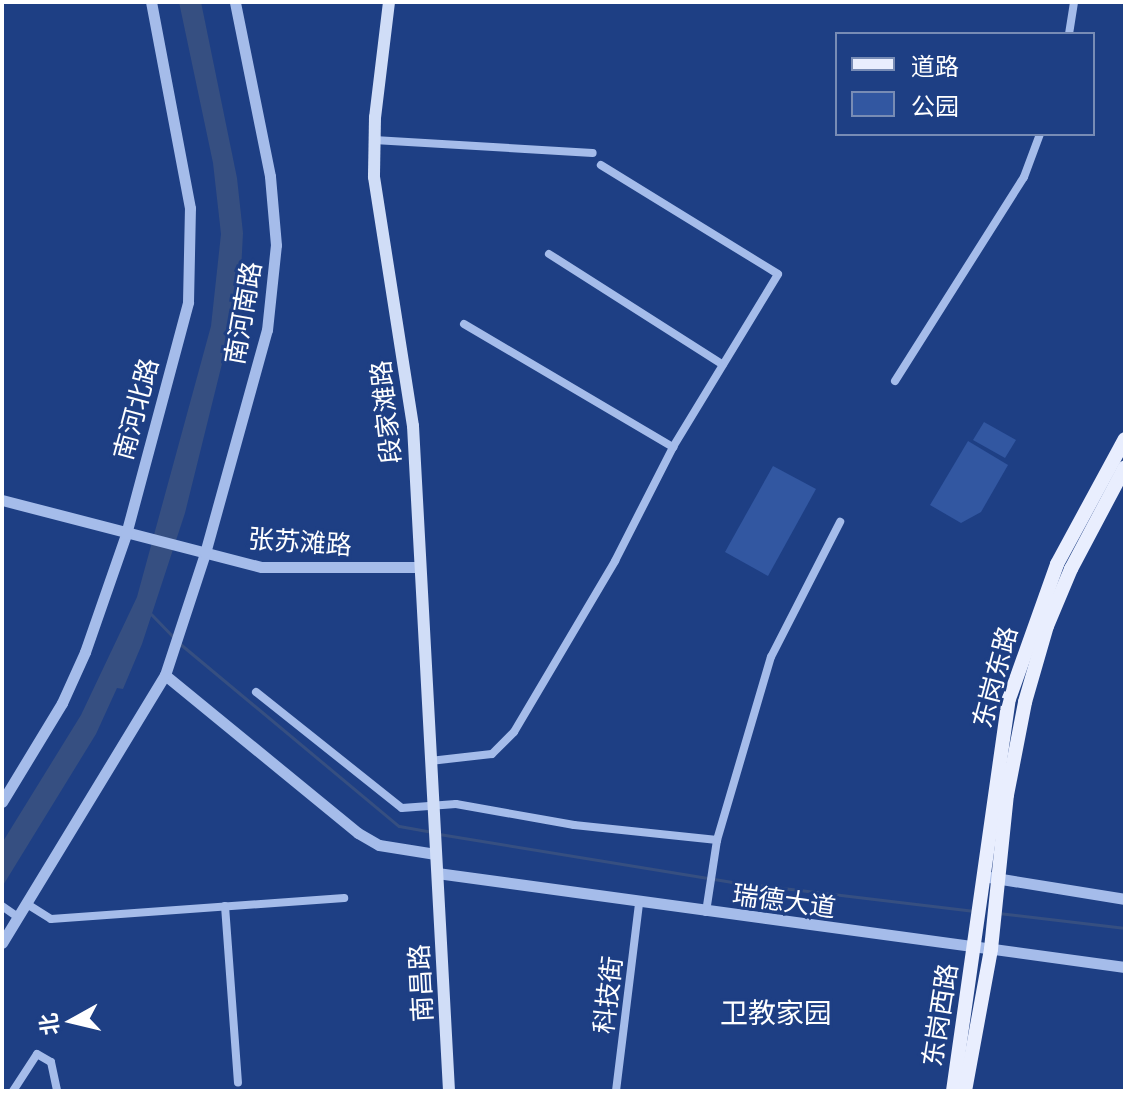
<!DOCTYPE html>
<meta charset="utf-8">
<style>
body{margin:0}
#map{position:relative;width:1127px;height:1093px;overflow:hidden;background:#1e3f84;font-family:"Noto Sans","Noto Sans SC",sans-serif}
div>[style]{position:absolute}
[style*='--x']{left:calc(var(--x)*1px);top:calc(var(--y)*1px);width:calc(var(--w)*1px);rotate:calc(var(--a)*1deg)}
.green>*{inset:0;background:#3257a1}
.water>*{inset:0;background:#364f81}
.stream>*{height:3px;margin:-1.5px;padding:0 1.5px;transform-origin:1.5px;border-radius:1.5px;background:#364f81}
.minor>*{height:8px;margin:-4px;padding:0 4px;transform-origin:4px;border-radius:4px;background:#a5bcea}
.tertiary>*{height:11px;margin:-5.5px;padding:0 5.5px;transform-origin:5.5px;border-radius:5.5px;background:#a5bcea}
.secondary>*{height:12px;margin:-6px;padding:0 6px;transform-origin:6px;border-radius:6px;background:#d0ddf7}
.primary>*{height:14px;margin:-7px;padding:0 7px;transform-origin:7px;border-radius:7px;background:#e9eefe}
span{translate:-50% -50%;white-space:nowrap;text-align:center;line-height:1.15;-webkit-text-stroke:6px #1e3f84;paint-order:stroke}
.street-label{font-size:26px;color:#fff}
.neighbourhood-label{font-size:28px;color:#fff}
.frame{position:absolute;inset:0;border:4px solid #fff;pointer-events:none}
.legend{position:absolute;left:835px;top:32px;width:260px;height:104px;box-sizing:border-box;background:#1e3f84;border:2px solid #788cb5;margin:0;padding:10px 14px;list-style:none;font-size:24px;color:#fff}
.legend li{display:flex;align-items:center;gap:16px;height:40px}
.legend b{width:40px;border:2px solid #788cb5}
.north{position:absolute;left:32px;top:981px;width:80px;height:80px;-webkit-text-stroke:6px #1e3f84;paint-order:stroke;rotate:262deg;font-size:22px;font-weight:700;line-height:32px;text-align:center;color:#fff}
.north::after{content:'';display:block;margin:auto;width:28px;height:36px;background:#fff;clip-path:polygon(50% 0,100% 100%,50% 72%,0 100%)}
</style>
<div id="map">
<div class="green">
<div style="clip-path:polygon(984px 422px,1016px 440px,1005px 458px,973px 440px)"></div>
<div style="clip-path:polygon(968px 441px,1008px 465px,981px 512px,961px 523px,930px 505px)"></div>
<div style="clip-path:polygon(773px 466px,816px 489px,768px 576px,725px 552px)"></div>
</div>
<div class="water">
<div style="clip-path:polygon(179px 2px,201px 2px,237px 178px,243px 233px,240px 291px,185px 513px,142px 644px,123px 689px,117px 688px,96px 734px,2px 887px,2px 843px,81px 715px,137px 597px,211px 326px,221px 234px,213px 163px)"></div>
</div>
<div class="stream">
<div style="--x:151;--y:614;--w:32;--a:46"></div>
<div style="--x:179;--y:643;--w:286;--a:39.8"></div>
<div style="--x:399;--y:826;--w:34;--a:10"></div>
<div style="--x:439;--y:834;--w:297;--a:9.3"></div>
<div style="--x:732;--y:882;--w:244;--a:6.8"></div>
<div style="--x:998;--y:913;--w:128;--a:6.7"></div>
</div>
<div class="minor">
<div style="--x:1069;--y:34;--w:32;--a:-81"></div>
<div style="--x:374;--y:140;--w:219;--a:3.4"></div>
<div style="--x:549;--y:254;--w:206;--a:32.5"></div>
<div style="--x:464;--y:324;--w:243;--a:30.5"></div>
<div style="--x:895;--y:381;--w:241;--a:-57.7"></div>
<div style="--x:1024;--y:177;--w:46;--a:-69.6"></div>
<div style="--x:256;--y:692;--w:186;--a:38.5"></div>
<div style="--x:402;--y:808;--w:54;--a:-4.2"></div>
<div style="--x:456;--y:804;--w:120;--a:10.1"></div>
<div style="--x:574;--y:825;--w:144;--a:6"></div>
<div style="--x:430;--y:761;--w:62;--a:-6.4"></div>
<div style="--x:492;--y:754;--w:31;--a:-45"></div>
<div style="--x:514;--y:732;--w:199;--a:-59.4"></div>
<div style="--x:615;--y:561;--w:128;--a:-63"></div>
<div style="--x:673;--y:447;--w:202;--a:-58.7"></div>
<div style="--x:778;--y:274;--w:208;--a:-148.4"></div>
<div style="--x:27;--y:904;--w:28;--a:32"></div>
<div style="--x:51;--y:919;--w:294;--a:-4.1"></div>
<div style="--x:2;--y:906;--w:19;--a:35"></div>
<div style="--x:225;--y:906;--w:177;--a:85.8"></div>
<div style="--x:706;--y:912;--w:73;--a:-81.3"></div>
<div style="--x:717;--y:840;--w:191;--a:-73.6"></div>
<div style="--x:771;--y:657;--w:152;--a:-62.9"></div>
<div style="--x:13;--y:1091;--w:44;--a:-57"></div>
<div style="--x:37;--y:1054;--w:16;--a:30"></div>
<div style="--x:51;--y:1062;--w:30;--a:78"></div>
<div style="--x:616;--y:1091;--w:189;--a:-83"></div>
</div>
<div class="tertiary">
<div style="--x:2;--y:500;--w:268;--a:14.5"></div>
<div style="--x:262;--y:567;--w:156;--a:0"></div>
<div style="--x:165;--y:675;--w:249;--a:39.3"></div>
<div style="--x:358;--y:833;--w:24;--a:30"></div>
<div style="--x:379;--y:845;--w:57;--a:9.1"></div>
<div style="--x:2;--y:802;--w:116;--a:-58.8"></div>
<div style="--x:62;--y:703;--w:56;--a:-65.7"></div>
<div style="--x:85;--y:652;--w:125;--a:-70.8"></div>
<div style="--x:126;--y:534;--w:240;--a:-75"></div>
<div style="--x:188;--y:302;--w:94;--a:-88.8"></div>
<div style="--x:190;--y:208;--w:210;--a:-100.7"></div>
<div style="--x:437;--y:873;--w:694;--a:7.78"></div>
<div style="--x:983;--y:876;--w:144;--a:9.2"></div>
<div style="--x:2;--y:943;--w:314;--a:-58.7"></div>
<div style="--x:165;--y:675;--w:128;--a:-71.8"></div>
<div style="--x:205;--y:553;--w:231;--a:-74.5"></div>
<div style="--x:267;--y:330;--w:85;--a:-84"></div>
<div style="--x:276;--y:245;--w:69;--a:-95"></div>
<div style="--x:270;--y:176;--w:177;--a:-101.4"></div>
</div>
<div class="secondary">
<div style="--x:389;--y:2;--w:116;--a:96.9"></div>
<div style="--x:375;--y:117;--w:60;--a:91"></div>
<div style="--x:374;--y:177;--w:252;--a:81.1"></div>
<div style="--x:413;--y:426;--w:666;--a:86.9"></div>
</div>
<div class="primary">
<div style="--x:953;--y:1091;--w:396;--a:-81.9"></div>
<div style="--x:1009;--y:699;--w:143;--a:-70.4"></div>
<div style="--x:1057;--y:564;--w:142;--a:-61.5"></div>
<div style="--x:965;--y:1091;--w:144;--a:-79.6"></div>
<div style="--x:991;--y:949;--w:155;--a:-84.1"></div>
<div style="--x:1007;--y:795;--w:95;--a:-79"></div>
<div style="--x:1025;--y:702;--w:79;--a:-73.9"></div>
<div style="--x:1047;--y:626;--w:62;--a:-67.2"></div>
<div style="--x:1071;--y:569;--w:115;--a:-62.1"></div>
</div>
<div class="street-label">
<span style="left:243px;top:313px;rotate:-80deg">南河南路</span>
<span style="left:136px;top:409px;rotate:-75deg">南河北路</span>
<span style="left:386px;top:412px;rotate:-96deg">段家滩路</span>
<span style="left:300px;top:542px;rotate:4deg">张苏滩路</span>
<span style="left:995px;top:677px;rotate:-75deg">东岗东路</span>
<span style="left:784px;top:901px;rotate:8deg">瑞德大道</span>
<span style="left:421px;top:983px;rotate:-93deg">南昌路</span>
<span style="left:608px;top:995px;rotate:-83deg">科技街</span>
<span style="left:940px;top:1015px;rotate:-81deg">东岗西路</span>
</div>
<div class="neighbourhood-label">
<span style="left:776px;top:1012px">卫教家园</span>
</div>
<div class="frame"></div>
<ul class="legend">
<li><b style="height:10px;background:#e9eefe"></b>道路</li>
<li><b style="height:22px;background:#3257a1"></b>公园</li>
</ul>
<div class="north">北</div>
</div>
